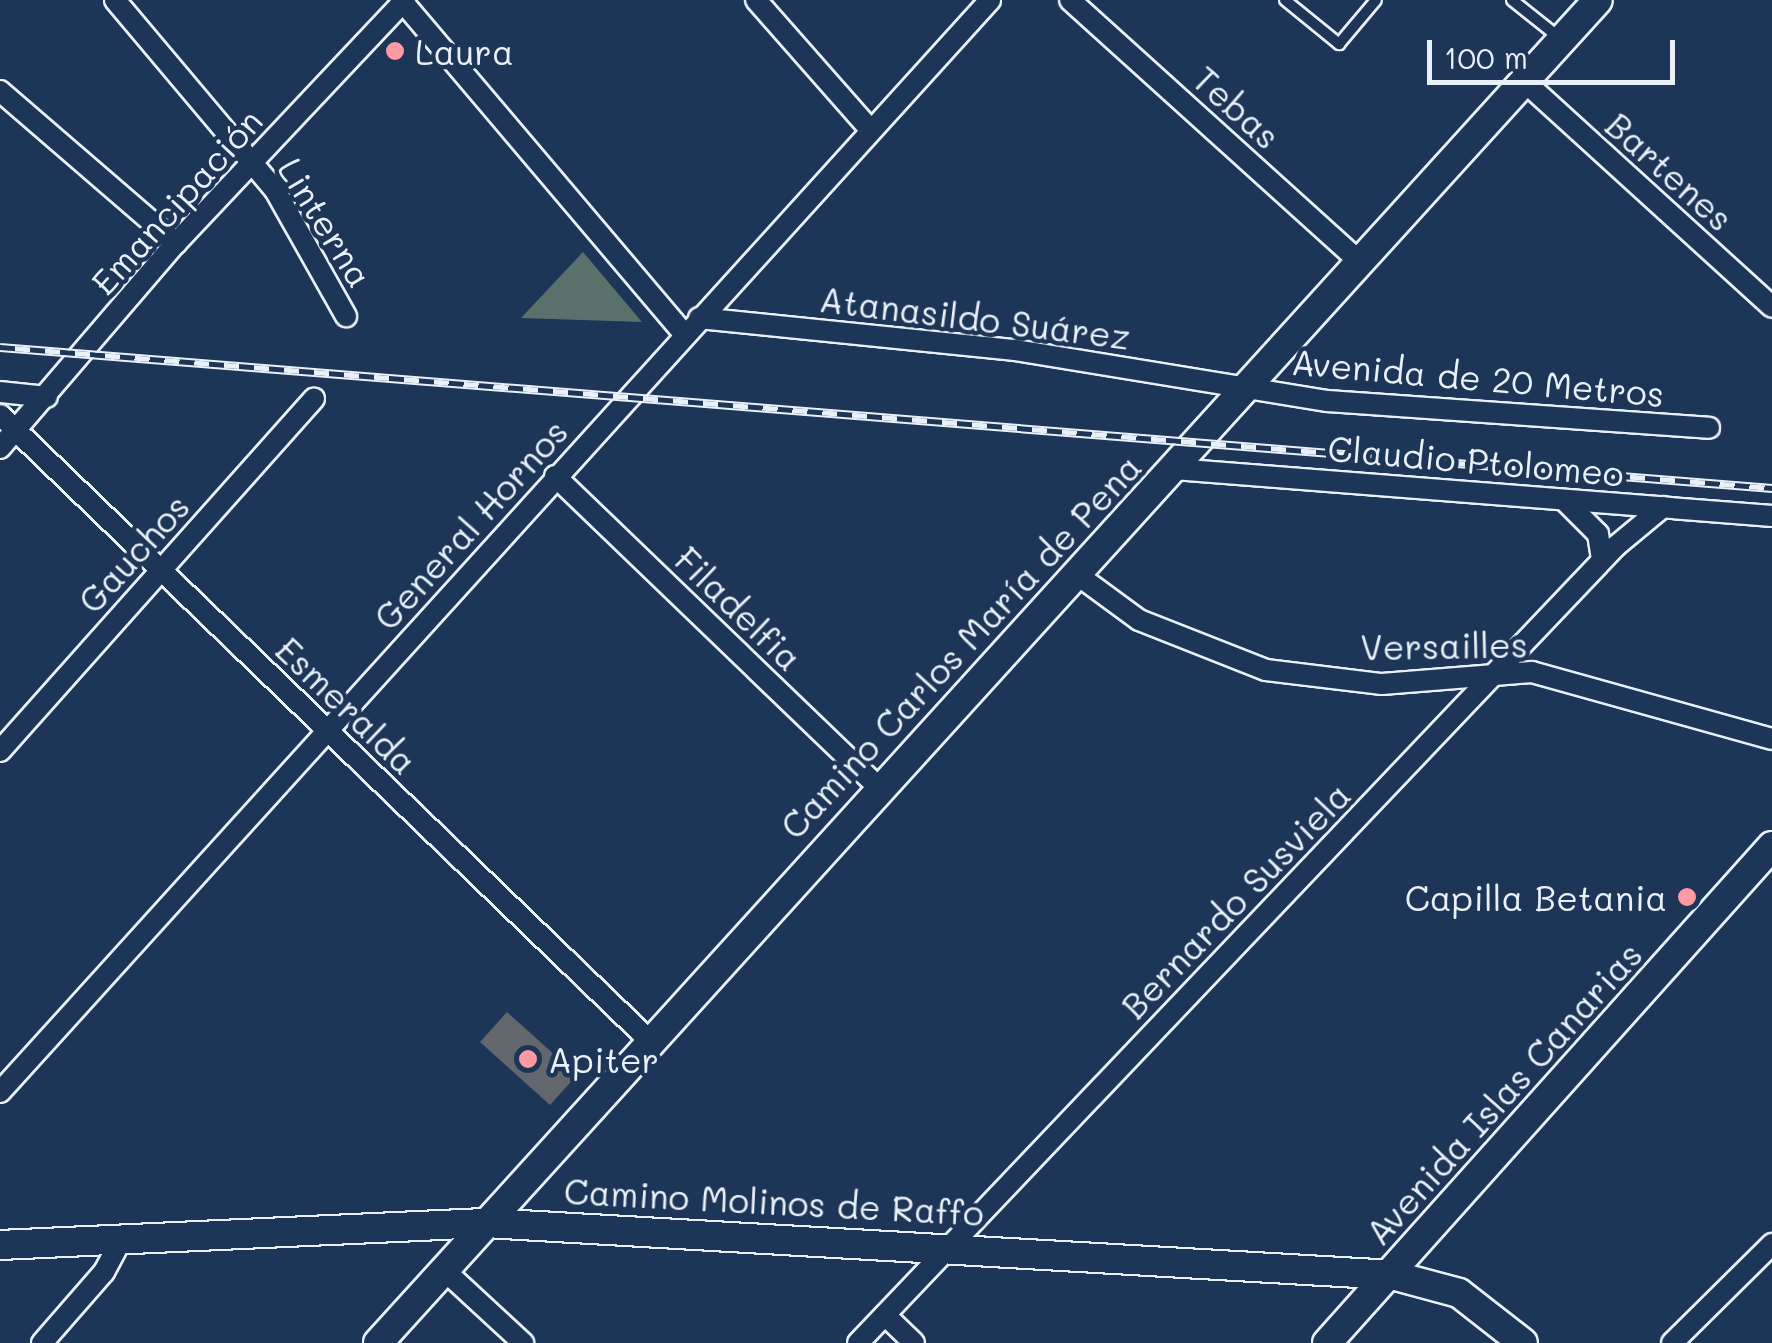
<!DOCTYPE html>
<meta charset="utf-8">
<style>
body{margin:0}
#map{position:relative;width:1772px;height:1343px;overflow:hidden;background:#1d3557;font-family:Mali,sans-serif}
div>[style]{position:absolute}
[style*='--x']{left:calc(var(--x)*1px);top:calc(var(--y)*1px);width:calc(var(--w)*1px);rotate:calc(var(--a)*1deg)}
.green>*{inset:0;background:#5a706b}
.building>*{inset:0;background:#62676d}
.roads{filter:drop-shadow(2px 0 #e8f1f8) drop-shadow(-2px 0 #e8f1f8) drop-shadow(0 2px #e8f1f8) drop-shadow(0 -2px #e8f1f8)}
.lane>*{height:10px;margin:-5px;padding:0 5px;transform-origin:5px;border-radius:5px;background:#1d3557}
.street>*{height:20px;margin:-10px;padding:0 10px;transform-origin:10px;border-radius:10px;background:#1d3557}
.secondary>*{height:28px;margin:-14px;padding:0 14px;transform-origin:14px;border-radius:14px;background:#1d3557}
.rail>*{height:9px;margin-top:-4.5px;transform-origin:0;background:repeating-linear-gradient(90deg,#1d3557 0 15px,#e8f1f8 0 30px);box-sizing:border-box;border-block:2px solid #e8f1f8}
.dots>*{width:28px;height:28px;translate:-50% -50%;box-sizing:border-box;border:5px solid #1d3557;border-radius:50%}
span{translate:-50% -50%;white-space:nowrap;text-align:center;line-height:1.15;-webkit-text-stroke:9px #1d3557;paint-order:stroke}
.poi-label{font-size:35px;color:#e8f1f8}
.left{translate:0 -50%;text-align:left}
.right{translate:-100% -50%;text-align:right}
.street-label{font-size:35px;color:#e8f1f8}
.scale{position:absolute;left:1427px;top:40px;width:248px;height:45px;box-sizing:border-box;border:5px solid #e8f1f8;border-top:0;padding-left:12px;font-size:30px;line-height:35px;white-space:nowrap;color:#e8f1f8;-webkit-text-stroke:8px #1d3557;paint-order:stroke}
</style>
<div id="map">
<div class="green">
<div style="clip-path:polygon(583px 252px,642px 322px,521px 318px)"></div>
</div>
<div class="building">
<div style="clip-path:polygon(507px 1012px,577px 1075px,550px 1105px,480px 1042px)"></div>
</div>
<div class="roads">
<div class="lane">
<div style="--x:1285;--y:0;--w:70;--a:39.2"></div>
<div style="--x:1339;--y:44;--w:57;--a:-49.9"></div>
<div style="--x:1512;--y:0;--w:63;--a:38.5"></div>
</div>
<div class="street">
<div style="--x:115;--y:0;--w:248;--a:49.9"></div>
<div style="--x:275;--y:190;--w:145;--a:60.6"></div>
<div style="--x:401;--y:0;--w:438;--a:49.7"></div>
<div style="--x:756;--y:0;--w:171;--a:48.6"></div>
<div style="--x:1070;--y:0;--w:391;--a:42.1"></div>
<div style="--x:1525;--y:82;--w:334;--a:42.3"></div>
<div style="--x:0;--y:91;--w:233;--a:40.8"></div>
<div style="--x:699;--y:318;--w:318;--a:5.8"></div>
<div style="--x:1015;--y:350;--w:316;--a:9.3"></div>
<div style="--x:1327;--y:401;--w:383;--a:4"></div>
<div style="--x:0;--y:392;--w:47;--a:6.1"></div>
<div style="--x:0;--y:415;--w:902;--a:43.92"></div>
<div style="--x:0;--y:448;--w:270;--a:-49.4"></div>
<div style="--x:176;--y:243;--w:334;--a:-46.7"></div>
<div style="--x:1174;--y:469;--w:600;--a:4.49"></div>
<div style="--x:555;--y:476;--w:448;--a:43.9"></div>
<div style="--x:1564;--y:500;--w:48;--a:45"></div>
<div style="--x:1598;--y:534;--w:26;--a:81"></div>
<div style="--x:1075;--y:573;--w:79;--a:36.3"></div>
<div style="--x:1139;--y:620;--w:136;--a:21.5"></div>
<div style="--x:1266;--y:670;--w:117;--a:6.9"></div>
<div style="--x:1382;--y:684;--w:150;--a:-4.6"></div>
<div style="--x:1532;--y:672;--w:249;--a:15.6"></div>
<div style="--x:0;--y:751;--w:472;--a:-48.3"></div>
<div style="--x:0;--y:1092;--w:1474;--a:-47.8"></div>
<div style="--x:444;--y:1270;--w:108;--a:42.7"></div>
<div style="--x:885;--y:1315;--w:40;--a:44"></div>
<div style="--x:42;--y:1343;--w:94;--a:-48.9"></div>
<div style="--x:104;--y:1272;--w:40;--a:-62"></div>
<div style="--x:858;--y:1343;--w:1100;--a:-46.44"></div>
<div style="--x:1616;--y:546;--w:61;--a:-39.7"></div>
<div style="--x:1672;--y:1343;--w:141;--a:-44.7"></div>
</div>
<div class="secondary">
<div style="--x:0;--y:1245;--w:486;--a:-2.6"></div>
<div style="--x:486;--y:1223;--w:907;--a:3.28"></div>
<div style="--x:1392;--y:1275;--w:69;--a:15"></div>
<div style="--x:1459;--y:1293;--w:81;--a:38"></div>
<div style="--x:378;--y:1343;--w:1814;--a:-47.75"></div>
<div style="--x:1327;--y:1343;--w:667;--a:-48.16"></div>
</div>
</div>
<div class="rail">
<div style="--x:0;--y:347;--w:1778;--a:4.55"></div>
</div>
<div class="dots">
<div style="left:395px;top:51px;background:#ff9aa2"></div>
<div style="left:1687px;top:897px;background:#ff9aa2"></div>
<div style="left:528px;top:1059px;background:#ff9aa2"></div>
</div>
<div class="poi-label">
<span class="left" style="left:415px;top:51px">Laura</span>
<span class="right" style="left:1667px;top:897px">Capilla Betania</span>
<span class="left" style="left:548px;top:1059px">Apiter</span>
</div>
<div class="street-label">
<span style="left:1237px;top:107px;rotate:42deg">Tebas</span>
<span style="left:1670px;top:171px;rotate:42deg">Bartenes</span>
<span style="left:176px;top:201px;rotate:-48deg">Emancipación</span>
<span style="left:326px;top:222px;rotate:58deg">Linterna</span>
<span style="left:975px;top:317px;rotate:7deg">Atanasildo Suárez</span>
<span style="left:1478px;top:377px;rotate:5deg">Avenida de 20 Metros</span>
<span style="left:1476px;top:460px;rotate:5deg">Claudio Ptolomeo</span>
<span style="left:470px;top:524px;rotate:-48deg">General Hornos</span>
<span style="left:133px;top:553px;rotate:-48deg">Gauchos</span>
<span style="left:739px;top:608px;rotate:44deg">Filadelfia</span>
<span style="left:1444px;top:645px;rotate:-1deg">Versailles</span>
<span style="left:960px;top:646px;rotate:-47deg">Camino Carlos María de Pena</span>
<span style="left:347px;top:705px;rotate:44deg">Esmeralda</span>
<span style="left:1235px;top:900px;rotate:-46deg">Bernardo Susviela</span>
<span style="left:1503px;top:1093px;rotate:-48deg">Avenida Islas Canarias</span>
<span style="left:774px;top:1201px;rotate:3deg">Camino Molinos de Raffo</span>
</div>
<div class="scale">100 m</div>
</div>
